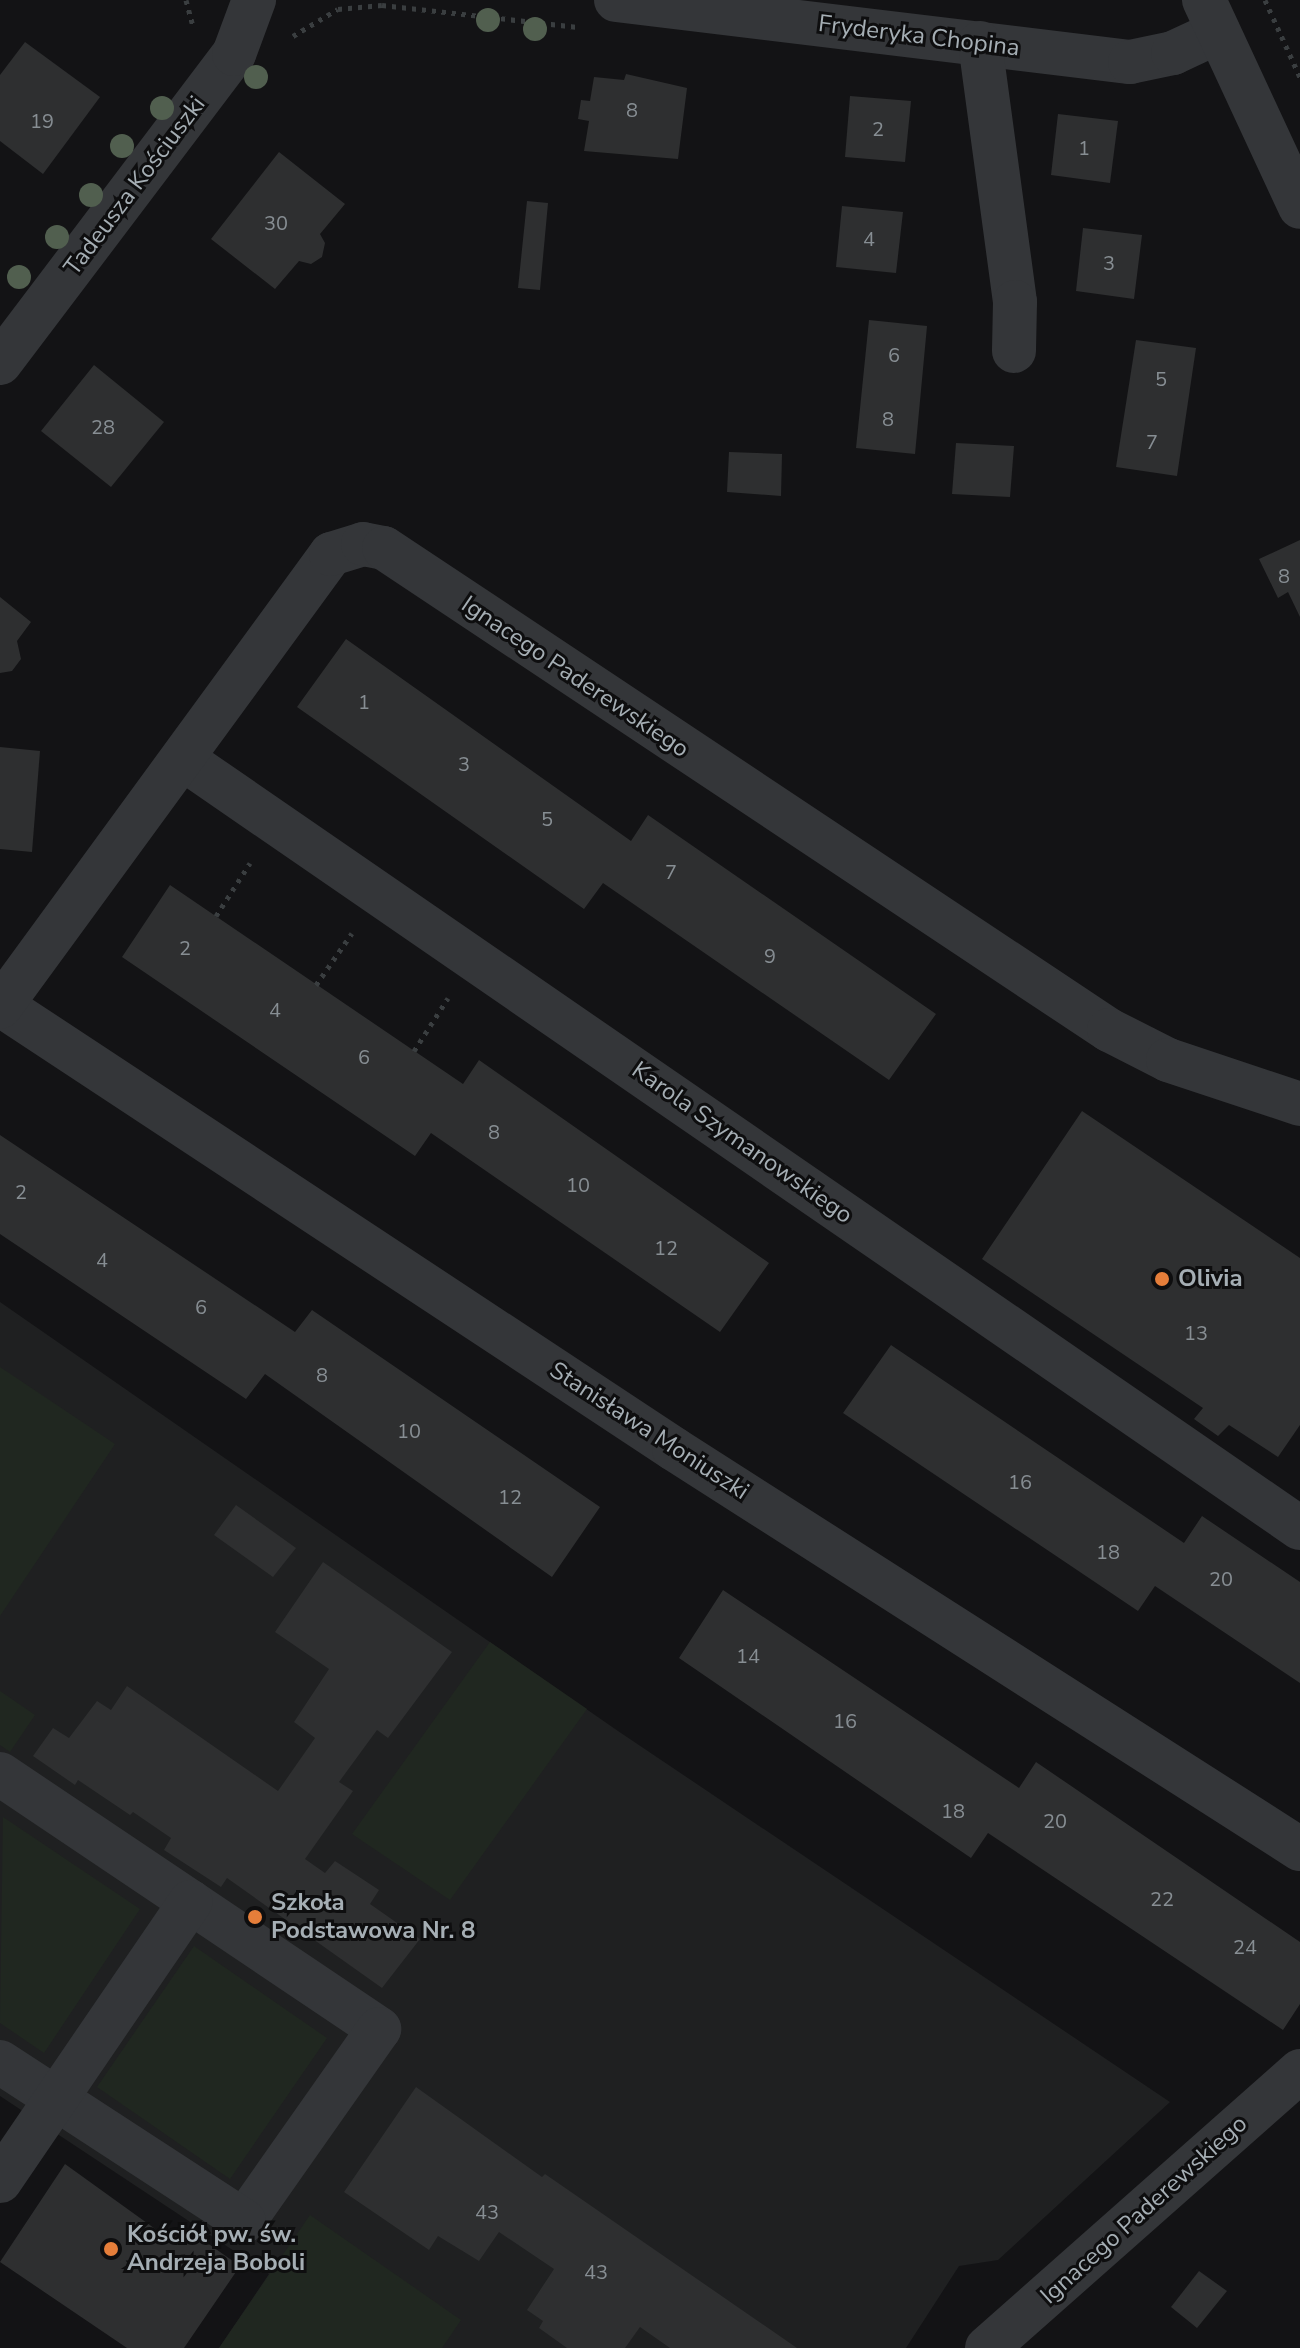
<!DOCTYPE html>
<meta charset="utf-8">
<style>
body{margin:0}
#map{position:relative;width:1300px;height:2348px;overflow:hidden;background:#131315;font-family:"Nunito Sans",sans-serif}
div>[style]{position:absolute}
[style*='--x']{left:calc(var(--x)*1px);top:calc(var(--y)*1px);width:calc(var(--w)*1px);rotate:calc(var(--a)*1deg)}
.built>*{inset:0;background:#1f2021}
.green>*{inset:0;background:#202720}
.building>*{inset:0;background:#2e2f30}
.path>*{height:5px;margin-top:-2.5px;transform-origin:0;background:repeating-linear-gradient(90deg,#3a3e40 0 4px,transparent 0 10px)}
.minor>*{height:44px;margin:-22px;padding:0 22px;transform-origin:22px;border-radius:22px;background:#343639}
.trees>*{width:24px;height:24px;margin:-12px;border-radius:50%;background:#515f4f}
.dots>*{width:22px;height:22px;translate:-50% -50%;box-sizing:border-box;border:4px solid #0e0e0f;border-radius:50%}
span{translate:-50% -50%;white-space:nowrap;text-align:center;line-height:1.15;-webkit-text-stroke:6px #0e0e0f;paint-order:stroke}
.number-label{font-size:20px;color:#878e93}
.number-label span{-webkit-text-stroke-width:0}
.street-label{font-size:24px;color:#a5aeb4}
.poi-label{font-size:24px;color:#a5aeb4;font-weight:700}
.left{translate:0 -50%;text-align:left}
</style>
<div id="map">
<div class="built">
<div style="clip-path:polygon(0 1302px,618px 1731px,1170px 2102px,998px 2260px,959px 2266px,906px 2348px,219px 2348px,269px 2274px,0 2096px)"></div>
</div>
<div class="green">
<div style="clip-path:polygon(0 1367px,115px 1444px,0 1616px)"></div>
<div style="clip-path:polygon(490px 1642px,587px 1709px,450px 1900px,352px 1834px)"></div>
<div style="clip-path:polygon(0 1691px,35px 1715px,10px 1752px,0 1745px)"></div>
<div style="clip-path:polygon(3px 1817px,140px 1909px,44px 2053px,0 2023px)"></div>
<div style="clip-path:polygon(194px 1946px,327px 2038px,230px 2179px,97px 2087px)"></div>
<div style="clip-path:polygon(310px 2215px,461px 2320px,442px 2348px,219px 2348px)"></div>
</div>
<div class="building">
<div style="clip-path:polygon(25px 42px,100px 97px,43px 174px,0 141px,0 75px)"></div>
<div style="clip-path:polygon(626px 74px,687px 88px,678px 159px,584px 151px,589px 121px,578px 119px,581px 100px,590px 101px,594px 77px,624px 80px)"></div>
<div style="clip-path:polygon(850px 96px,911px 101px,905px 162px,845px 157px)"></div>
<div style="clip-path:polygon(1058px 114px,1118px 121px,1110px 183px,1051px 175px)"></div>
<div style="clip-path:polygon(279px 152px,345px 204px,320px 234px,325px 243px,322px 257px,311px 264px,299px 261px,275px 289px,211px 239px)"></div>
<div style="clip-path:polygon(527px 201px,548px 203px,540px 290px,518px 288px)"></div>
<div style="clip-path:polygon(842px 206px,903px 212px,896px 273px,836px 267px)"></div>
<div style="clip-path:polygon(1083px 228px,1142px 235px,1134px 299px,1076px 291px)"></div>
<div style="clip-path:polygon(869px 320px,927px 326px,915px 454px,856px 448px)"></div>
<div style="clip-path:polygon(1136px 340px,1196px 348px,1177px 476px,1116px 467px)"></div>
<div style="clip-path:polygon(94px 365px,164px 422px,111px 487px,41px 431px)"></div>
<div style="clip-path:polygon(956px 443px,1014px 446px,1010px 497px,952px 494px)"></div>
<div style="clip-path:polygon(729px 452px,782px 454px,781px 496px,727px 492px)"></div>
<div style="clip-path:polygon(1300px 540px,1300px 617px,1288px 592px,1278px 598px,1259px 559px)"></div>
<div style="clip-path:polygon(0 597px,31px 622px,17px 641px,21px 659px,12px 671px,0 673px)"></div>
<div style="clip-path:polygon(346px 639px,631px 841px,648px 815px,936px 1014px,889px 1080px,603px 883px,584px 909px,297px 707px)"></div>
<div style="clip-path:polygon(0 747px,40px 751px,32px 852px,0 849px)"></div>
<div style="clip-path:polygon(170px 885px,463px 1084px,479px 1060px,769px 1263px,720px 1332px,431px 1133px,415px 1156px,122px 957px)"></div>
<div style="clip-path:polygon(1082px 1111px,1300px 1258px,1300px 1425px,1278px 1457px,1229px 1425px,1218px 1436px,1194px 1419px,1203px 1408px,982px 1259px)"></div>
<div style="clip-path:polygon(0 1135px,295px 1332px,312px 1310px,600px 1507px,552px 1577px,265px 1374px,246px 1399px,0 1234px)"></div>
<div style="clip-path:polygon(891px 1345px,1184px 1543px,1202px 1516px,1300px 1582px,1300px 1683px,1155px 1586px,1138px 1611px,843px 1413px)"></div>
<div style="clip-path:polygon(236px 1505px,296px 1548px,273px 1577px,214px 1535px)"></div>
<div style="clip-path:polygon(323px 1562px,452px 1652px,388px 1738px,377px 1730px,339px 1782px,353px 1791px,305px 1859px,325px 1873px,335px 1861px,379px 1890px,370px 1904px,420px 1939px,382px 1988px,227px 1878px,221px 1887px,164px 1850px,171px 1838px,133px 1812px,130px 1815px,78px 1780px,75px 1785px,33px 1756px,53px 1728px,69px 1738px,97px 1701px,111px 1710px,127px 1686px,278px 1791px,315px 1738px,294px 1722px,329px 1669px,275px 1632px)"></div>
<div style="clip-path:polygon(723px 1590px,1019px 1788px,1036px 1762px,1300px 1942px,1300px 2004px,1283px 2030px,988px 1833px,971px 1858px,679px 1658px)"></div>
<div style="clip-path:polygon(416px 2087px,542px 2177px,545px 2174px,797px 2348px,670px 2348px,640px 2327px,625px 2348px,567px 2348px,539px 2328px,543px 2321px,527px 2310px,554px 2269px,499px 2232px,479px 2261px,438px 2236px,429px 2250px,344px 2192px)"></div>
<div style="clip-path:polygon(65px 2164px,172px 2241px,183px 2226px,240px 2266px,184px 2348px,127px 2348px,0 2262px)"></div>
<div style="clip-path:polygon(1199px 2271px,1227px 2291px,1197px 2328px,1171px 2307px)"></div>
</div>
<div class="path">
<div style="--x:186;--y:0;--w:28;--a:75"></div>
<div style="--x:1265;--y:0;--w:85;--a:65.6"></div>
<div style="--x:293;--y:36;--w:52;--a:-31"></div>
<div style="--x:338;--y:9;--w:44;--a:-5.2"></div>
<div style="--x:382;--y:5;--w:197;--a:6.4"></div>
<div style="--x:216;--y:916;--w:63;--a:-57.3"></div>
<div style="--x:316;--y:985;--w:63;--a:-55.3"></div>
<div style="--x:414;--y:1051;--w:63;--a:-57.3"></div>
</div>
<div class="minor">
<div style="--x:616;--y:0;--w:518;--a:6.88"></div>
<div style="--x:1130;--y:62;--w:44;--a:-11.8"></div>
<div style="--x:1173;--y:53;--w:50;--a:-25"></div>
<div style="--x:1204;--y:0;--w:228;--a:65.1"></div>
<div style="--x:980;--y:43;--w:261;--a:82.3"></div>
<div style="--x:1015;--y:302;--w:49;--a:91.2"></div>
<div style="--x:0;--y:363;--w:388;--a:-52.9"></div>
<div style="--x:234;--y:54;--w:58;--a:-69.7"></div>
<div style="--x:183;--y:759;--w:1356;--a:34.55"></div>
<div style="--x:1;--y:1005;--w:806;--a:33.41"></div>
<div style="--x:674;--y:1449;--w:743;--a:32.58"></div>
<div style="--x:0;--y:1007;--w:561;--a:-53.84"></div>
<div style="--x:331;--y:554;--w:34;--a:-17"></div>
<div style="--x:363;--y:544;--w:21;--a:11"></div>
<div style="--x:384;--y:548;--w:871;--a:33.62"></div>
<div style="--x:1109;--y:1030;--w:66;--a:27"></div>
<div style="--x:1168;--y:1060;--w:139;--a:18.4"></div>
<div style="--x:0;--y:1774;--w:457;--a:33.9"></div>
<div style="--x:379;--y:2029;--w:235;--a:125.1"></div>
<div style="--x:244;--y:2221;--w:291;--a:-146.9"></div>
<div style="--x:0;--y:2181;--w:338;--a:-55.7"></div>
<div style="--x:987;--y:2348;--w:418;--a:-41.5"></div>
</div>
<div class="trees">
<div style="left:488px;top:20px"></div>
<div style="left:535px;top:29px"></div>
<div style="left:256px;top:77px"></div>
<div style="left:162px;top:108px"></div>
<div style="left:122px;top:146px"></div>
<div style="left:91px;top:195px"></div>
<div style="left:57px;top:237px"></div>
<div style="left:19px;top:277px"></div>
</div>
<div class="dots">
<div style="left:1162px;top:1279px;background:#e57e3a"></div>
<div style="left:255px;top:1917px;background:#e57e3a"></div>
<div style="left:111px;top:2249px;background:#e57e3a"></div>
</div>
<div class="number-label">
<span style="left:632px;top:110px">8</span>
<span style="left:42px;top:121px">19</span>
<span style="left:878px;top:129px">2</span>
<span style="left:1084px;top:148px">1</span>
<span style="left:276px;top:223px">30</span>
<span style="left:869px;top:239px">4</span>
<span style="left:1109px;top:263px">3</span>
<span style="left:894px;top:355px">6</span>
<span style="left:1161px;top:379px">5</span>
<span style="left:888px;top:419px">8</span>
<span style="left:103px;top:427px">28</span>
<span style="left:1152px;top:442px">7</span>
<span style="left:1284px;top:576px">8</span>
<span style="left:364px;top:702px">1</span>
<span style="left:464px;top:764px">3</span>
<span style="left:547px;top:819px">5</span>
<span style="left:671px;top:872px">7</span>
<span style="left:185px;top:948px">2</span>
<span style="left:770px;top:956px">9</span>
<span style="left:275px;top:1010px">4</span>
<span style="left:364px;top:1057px">6</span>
<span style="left:494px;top:1132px">8</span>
<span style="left:578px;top:1185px">10</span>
<span style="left:21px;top:1192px">2</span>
<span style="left:666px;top:1248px">12</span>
<span style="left:102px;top:1260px">4</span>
<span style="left:201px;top:1307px">6</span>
<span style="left:1196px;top:1333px">13</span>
<span style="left:322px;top:1375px">8</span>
<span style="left:409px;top:1431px">10</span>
<span style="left:1020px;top:1482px">16</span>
<span style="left:510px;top:1497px">12</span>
<span style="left:1108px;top:1552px">18</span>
<span style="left:1221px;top:1579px">20</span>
<span style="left:748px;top:1656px">14</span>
<span style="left:845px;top:1721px">16</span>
<span style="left:953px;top:1811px">18</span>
<span style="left:1055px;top:1821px">20</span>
<span style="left:1162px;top:1899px">22</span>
<span style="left:1245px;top:1947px">24</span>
<span style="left:487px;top:2212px">43</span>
<span style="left:596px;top:2272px">43</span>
</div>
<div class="street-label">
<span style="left:919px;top:36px;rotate:7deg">Fryderyka Chopina</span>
<span style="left:135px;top:186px;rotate:-53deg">Tadeusza Kościuszki</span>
<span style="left:575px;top:677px;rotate:34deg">Ignacego Paderewskiego</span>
<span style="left:742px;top:1143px;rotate:35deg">Karola Szymanowskiego</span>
<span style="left:649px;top:1431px;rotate:33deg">Stanisława Moniuszki</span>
<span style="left:1144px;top:2210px;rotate:-42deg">Ignacego Paderewskiego</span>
</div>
<div class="poi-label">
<span class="left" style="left:1178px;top:1279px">Olivia</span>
<span class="left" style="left:271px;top:1917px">Szkoła<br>Podstawowa Nr. 8</span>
<span class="left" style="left:127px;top:2249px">Kościół pw. św.<br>Andrzeja Boboli</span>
</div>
</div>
